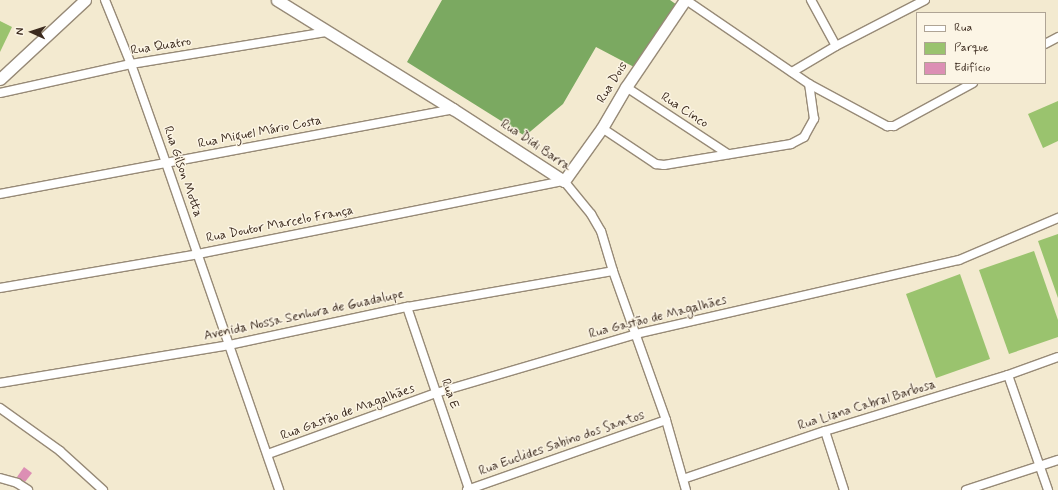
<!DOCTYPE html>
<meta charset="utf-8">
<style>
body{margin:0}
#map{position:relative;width:1058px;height:490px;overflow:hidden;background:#f3ead0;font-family:Mynerve,sans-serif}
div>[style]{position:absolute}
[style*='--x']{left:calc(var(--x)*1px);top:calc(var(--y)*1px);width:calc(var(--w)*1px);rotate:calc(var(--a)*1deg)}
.green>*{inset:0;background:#9ac36e}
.forest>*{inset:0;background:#7ba961}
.building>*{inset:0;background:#dc8fb4}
.roads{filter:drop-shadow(1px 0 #978a77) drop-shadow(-1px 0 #978a77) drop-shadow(0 1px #978a77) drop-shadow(0 -1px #978a77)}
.street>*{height:8px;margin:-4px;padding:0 4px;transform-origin:4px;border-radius:4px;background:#fff}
.secondary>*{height:11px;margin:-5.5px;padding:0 5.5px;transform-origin:5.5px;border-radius:5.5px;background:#fff}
span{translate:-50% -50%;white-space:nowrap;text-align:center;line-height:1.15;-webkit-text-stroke:3px #fcf5e5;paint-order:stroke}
.street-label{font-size:13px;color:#3b2a1e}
.legend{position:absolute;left:916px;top:12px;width:130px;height:72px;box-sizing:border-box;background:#fcf5e5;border:1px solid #afa495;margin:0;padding:5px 7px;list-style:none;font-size:12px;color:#3b2a1e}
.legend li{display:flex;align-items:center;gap:8px;height:20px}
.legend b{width:20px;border:1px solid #afa495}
.north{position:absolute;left:12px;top:12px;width:40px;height:40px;-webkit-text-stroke:3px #fcf5e5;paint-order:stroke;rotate:273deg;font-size:11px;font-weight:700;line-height:16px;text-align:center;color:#3b2a1e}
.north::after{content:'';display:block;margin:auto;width:14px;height:18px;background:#3b2a1e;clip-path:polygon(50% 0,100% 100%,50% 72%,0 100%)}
</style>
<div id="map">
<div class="green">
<div style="clip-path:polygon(0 21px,12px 27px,0 52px)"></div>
<div style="clip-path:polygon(1058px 101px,1058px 141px,1043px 148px,1028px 114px)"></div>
<div style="clip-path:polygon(1058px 234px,1058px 298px,1038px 241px)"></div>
<div style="clip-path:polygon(1034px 251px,1058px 320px,1058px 337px,1009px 354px,979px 270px)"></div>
<div style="clip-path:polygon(960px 274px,990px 359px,936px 378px,906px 294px)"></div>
</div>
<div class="forest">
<div style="clip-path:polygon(442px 0,670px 0,677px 5px,634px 67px,596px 47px,563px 104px,525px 136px,407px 62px)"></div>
</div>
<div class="building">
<div style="clip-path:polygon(24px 467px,32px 473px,25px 482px,17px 477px)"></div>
</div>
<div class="roads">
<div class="street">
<div style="--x:105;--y:0;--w:69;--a:67.9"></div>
<div style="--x:131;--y:64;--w:105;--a:70.5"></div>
<div style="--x:166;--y:163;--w:346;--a:70.9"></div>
<div style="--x:686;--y:0;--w:149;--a:34.3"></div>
<div style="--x:809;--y:84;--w:89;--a:28.3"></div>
<div style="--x:887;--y:126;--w:7;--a:0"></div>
<div style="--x:894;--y:126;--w:90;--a:-28.6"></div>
<div style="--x:811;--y:0;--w:52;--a:61.5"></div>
<div style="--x:1045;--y:44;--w:15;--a:-28"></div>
<div style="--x:792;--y:72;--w:51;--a:-30.6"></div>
<div style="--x:836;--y:46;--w:100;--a:-27.3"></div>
<div style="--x:626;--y:87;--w:122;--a:33.3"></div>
<div style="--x:0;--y:93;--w:134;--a:-12.5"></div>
<div style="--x:131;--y:64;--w:199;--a:-9.3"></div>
<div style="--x:602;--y:128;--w:65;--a:33.7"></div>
<div style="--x:656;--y:164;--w:8;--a:7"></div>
<div style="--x:664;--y:165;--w:129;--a:-9.4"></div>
<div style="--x:791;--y:144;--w:15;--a:-28"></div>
<div style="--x:804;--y:137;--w:21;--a:-61"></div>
<div style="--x:814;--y:119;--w:35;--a:-98"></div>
<div style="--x:0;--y:194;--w:461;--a:-10.6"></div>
<div style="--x:0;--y:288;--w:201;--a:-9.7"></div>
<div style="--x:198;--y:254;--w:373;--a:-11.3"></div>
<div style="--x:564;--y:181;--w:43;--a:50.7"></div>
<div style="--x:591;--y:214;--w:20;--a:60"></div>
<div style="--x:601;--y:231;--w:42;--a:73.3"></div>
<div style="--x:613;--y:271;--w:158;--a:70.4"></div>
<div style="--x:666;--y:420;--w:73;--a:74.1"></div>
<div style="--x:407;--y:307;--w:192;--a:71.2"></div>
<div style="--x:1008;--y:375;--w:122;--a:70.8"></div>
<div style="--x:0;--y:383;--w:232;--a:-9.4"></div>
<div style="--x:229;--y:345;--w:182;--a:-12.1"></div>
<div style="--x:407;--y:307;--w:209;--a:-9.9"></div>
<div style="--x:0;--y:408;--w:74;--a:35.6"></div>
<div style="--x:60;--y:451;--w:58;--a:42.2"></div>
<div style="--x:825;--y:431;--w:62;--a:72.1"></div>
<div style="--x:268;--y:454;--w:179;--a:-20"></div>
<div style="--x:436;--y:393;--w:209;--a:-16.4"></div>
<div style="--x:636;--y:334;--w:331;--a:-12.9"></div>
<div style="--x:959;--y:260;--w:108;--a:-23"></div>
<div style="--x:0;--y:478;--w:18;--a:16"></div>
<div style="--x:17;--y:483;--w:13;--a:32"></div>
<div style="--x:683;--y:479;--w:150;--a:-18.7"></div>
<div style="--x:825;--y:431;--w:191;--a:-17"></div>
<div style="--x:1008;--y:375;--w:53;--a:-19.8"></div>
<div style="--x:467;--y:490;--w:211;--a:-19.4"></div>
<div style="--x:966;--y:490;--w:97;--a:-18.1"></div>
</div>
<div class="secondary">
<div style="--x:277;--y:0;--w:207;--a:31.8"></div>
<div style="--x:453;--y:109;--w:132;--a:33"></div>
<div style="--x:564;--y:181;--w:65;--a:-54.4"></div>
<div style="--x:602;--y:128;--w:48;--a:-59.7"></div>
<div style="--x:626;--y:87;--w:105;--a:-55.9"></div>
<div style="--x:0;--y:79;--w:116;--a:-42.9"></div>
</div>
</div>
<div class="street-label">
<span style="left:161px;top:47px;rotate:-9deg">Rua Quatro</span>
<span style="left:613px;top:83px;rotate:-58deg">Rua Dois</span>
<span style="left:684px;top:111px;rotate:33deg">Rua Cinco</span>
<span style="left:260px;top:133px;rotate:-11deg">Rua Miguel Mário Costa</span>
<span style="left:535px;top:146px;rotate:34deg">Rua Didi Barra</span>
<span style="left:182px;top:172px;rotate:71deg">Rua Gilson Motta</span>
<span style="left:280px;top:225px;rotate:-11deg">Rua Doutor Marcelo França</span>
<span style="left:304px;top:316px;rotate:-12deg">Avenida Nossa Senhora de Guadalupe</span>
<span style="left:658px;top:318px;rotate:-14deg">Rua Gastão de Magalhães</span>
<span style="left:449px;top:394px;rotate:71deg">Rua E</span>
<span style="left:867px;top:406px;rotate:-17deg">Rua Liana Cabral Barbosa</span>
<span style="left:348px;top:413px;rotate:-20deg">Rua Gastão de Magalhães</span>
<span style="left:562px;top:444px;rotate:-19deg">Rua Euclides Sabino dos Santos</span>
</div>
<ul class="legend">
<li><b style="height:5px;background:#fff"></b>Rua</li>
<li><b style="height:11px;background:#9ac36e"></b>Parque</li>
<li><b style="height:11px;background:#dc8fb4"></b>Edifício</li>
</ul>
<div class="north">N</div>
</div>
